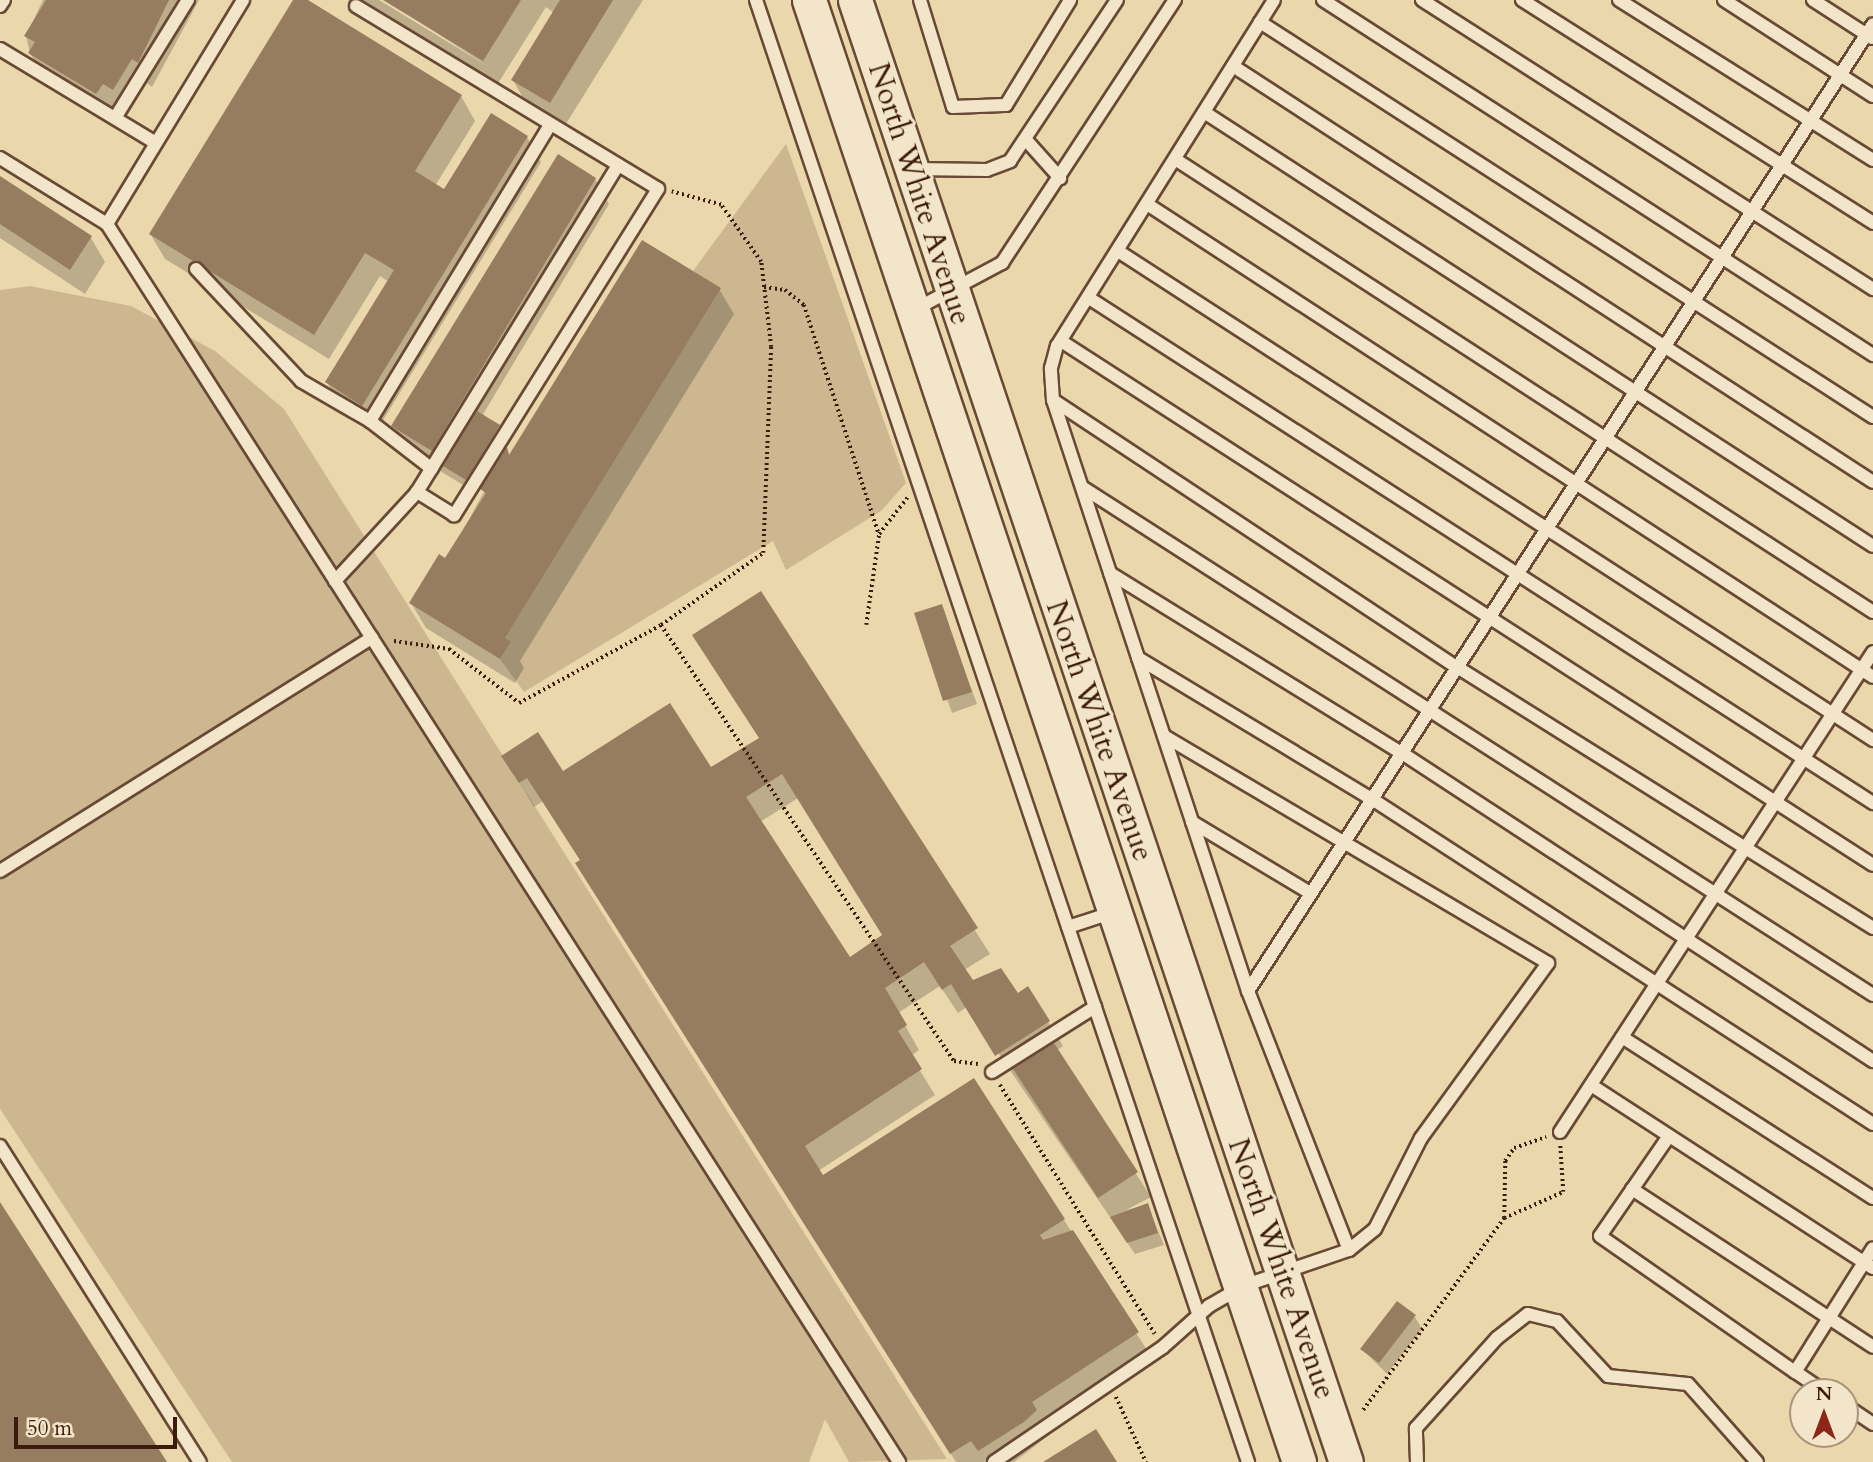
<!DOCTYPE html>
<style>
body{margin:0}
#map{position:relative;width:1873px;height:1462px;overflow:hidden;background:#ebd7ac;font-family:Cardo,serif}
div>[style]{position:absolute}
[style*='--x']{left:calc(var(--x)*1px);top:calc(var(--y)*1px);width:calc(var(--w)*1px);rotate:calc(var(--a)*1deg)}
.green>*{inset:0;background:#cdb791}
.shadow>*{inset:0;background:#0003}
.building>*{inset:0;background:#977d5f}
.path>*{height:3.5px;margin-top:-1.75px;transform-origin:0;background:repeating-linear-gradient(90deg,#3d1b0c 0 2px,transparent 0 5.5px)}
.roads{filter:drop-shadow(2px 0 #684a34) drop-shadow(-2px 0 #684a34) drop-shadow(0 2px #684a34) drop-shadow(0 -2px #684a34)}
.service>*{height:12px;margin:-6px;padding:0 6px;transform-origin:6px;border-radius:6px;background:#f2e5c9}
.secondary>*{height:33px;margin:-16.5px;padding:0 16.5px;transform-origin:16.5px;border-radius:16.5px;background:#f2e5c9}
span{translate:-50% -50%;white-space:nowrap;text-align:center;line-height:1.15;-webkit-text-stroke:6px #f2e5c9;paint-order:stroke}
.street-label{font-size:30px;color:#3d1b0c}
.north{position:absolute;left:1789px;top:1378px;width:70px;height:70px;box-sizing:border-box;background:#f2e5c9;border:2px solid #aa947d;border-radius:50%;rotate:0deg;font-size:19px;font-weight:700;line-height:28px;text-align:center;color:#3d1b0c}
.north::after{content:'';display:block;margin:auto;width:24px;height:32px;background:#8f2418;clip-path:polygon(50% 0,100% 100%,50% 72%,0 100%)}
.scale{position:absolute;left:14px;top:1417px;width:163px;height:32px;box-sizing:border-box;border:4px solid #3d1b0c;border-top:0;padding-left:9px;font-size:21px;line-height:24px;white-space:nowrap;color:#3d1b0c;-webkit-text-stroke:5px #f2e5c9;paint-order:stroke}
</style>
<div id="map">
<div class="green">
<div style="clip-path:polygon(786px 144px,906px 483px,881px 511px,786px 570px,773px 541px,524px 692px,500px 659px,511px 642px,505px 638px,720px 289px,693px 271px)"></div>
<div style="clip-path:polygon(30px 286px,131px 306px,215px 351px,284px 409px,947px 1459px,849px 1462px,825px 1419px,809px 1462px,232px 1462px,0 1109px,0 290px)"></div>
</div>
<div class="shadow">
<div style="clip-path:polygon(43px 0,199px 0,152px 87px,147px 83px,128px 114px,117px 108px,111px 118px,45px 78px,30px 53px,26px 36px)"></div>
<div style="clip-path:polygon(295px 0,461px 96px,475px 121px,435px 186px,444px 192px,527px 137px,541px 162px,377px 430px,341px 407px,327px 382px,389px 282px,380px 276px,329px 359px,165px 259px,151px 235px)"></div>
<div style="clip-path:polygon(358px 0,379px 0,489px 67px,386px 0,643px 0,564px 127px,527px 105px,513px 80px,554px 13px,546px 7px,497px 85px)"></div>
<div style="clip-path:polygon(0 179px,91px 238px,105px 262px,85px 294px,0 238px)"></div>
<div style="clip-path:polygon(595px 179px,609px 204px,482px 416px,506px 438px,473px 491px,407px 451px,393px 426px)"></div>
<div style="clip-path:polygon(719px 289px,734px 314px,520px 661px,524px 668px,515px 683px,426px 628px,411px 603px,446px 561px,507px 450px,510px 457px)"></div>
<div style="clip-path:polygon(evenodd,760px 593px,990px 954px,964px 970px,972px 983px,1017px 995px,1048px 1022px,1063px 1046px,1057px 1050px,1151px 1197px,1126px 1210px,1147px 1205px,1164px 1245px,1135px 1254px,967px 1007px,958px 1013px,940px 986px,898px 1013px,919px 1050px,911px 1056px,935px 1095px,818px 1171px,823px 1178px,1064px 1220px,1152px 1358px,1045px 1427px,1049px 1435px,1014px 1462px,956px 1462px,543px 801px,534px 807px,504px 756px,563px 774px,711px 769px,760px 739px,760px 593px,798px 798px,884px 936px,850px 960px,760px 822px,798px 798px)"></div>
<div style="clip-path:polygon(941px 606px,977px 704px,952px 713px,917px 614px)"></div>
<div style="clip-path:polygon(1415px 1317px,1422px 1329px,1387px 1374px,1362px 1349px)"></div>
</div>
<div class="building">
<div style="clip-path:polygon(46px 0,169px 0,138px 63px,132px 59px,113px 90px,103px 84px,96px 94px,28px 53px,35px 42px,24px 36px)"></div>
<div style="clip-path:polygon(293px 0,308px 0,462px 95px,415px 171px,444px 189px,491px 113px,528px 136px,362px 406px,325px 382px,394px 270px,365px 253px,314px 335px,149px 234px)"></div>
<div style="clip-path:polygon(383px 0,521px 0,483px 61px)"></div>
<div style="clip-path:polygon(560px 0,613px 0,550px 103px,511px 80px)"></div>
<div style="clip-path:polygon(558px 154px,596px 178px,432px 451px,391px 426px)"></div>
<div style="clip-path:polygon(0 176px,92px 236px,70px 270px,0 224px)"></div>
<div style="clip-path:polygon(642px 240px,721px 288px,505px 638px,511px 642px,500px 659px,409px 603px,439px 554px,445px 558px,486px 493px,480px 489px,507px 447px,509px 455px)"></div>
<div style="clip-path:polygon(477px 411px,500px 425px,466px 480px,443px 466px)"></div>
<div style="clip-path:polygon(evenodd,761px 591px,978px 928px,950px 946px,973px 980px,1001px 968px,1018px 993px,1028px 986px,1050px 1021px,995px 1056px,951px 984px,942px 990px,924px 962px,885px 988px,907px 1025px,898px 1031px,922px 1069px,805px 1146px,823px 1175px,974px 1078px,1065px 1219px,1040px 1235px,1043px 1240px,1073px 1230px,1139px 1332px,1032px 1402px,1037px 1410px,1024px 1422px,978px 1451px,971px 1441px,950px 1454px,575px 863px,580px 860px,527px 778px,519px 783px,501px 756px,538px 732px,563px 771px,670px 703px,711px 767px,759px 738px,692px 635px,761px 591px,782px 774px,882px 935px,850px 957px,746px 797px,782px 774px)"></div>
<div style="clip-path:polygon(942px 604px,972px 692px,943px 701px,914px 613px)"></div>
<div style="clip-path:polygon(1054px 1043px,1138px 1172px,1098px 1198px,1013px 1069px)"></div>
<div style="clip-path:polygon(0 1202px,80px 1326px,167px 1462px,0 1462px)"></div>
<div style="clip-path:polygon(1148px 1203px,1158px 1233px,1127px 1243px,1110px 1217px)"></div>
<div style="clip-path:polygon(1397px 1301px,1416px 1315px,1379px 1363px,1360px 1349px)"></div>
<div style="clip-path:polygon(1096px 1429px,1117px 1462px,1043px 1462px)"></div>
</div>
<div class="path">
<div style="--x:764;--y:287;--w:21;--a:8"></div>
<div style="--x:785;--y:290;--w:24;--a:38"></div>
<div style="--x:804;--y:305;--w:241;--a:71.9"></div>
<div style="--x:661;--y:625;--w:525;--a:56.1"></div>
<div style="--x:954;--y:1061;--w:24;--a:7"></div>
<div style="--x:866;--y:625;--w:92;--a:-81.9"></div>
<div style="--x:879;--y:534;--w:46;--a:-52.1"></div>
<div style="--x:394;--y:641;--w:56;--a:8.3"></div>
<div style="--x:449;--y:649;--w:88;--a:37.6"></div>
<div style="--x:519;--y:703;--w:162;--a:-28.8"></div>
<div style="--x:661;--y:625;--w:125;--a:-35.2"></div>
<div style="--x:763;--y:553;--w:206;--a:-87.8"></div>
<div style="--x:771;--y:347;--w:86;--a:-96.7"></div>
<div style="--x:761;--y:262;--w:70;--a:-125.1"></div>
<div style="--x:721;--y:205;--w:51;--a:-165.1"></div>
<div style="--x:1000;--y:1085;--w:293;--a:58.1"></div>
<div style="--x:1504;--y:1218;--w:64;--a:-23.8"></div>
<div style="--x:1563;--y:1192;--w:46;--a:-93.7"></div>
<div style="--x:1116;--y:1397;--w:72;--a:65.2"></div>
<div style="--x:1363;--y:1410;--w:238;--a:-53.7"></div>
<div style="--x:1504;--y:1218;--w:57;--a:-89"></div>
<div style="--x:1505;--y:1161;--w:16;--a:-55"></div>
<div style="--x:1514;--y:1148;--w:34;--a:-19"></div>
</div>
<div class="roads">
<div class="service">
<div style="--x:756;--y:0;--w:1543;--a:71.4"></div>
<div style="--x:920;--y:0;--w:112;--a:72.9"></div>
<div style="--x:953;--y:107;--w:53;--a:-2.2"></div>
<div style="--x:1006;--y:105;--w:123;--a:-58.6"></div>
<div style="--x:1323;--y:0;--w:655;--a:32.84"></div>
<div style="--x:1422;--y:0;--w:536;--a:32.65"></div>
<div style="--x:1522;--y:0;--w:416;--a:32.4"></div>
<div style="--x:1619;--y:0;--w:300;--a:32.2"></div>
<div style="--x:1724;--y:0;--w:177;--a:32.8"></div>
<div style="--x:1813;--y:0;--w:70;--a:32.8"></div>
<div style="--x:0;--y:6;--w:7;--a:-56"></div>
<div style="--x:356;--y:6;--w:353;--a:31.2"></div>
<div style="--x:658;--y:189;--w:385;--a:122"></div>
<div style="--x:454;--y:515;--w:44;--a:-148.1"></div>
<div style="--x:1260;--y:22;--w:729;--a:32.8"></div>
<div style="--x:0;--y:49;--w:182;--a:31.1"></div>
<div style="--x:1233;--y:66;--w:763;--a:33.02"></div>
<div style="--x:1204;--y:112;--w:797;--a:32.97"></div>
<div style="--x:115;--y:118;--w:139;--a:-58.3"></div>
<div style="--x:1027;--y:141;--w:50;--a:48.3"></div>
<div style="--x:0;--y:158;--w:126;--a:31.7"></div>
<div style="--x:107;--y:224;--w:1470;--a:57.39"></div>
<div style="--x:1175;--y:159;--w:832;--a:32.98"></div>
<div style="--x:914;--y:169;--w:73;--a:0.8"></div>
<div style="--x:987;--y:170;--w:25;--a:-21"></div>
<div style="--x:1010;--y:161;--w:193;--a:-56.4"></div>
<div style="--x:1147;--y:204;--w:866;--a:33.08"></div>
<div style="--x:107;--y:224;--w:262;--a:-58.7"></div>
<div style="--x:1118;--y:251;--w:900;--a:32.93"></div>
<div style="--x:196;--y:269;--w:154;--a:46.8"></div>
<div style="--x:301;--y:381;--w:80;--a:30.1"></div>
<div style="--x:370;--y:421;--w:78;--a:37.7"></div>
<div style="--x:1089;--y:298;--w:933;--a:32.79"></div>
<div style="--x:914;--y:310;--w:100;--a:-28.1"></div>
<div style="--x:1002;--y:263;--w:315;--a:-56.7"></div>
<div style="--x:1061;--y:341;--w:966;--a:32.83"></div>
<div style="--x:1053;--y:400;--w:484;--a:33.5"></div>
<div style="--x:1457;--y:667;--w:491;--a:32.1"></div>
<div style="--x:370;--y:421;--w:346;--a:-58.7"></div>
<div style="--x:1082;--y:487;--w:940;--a:32.71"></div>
<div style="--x:1110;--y:573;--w:343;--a:31.7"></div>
<div style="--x:1402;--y:753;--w:563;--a:33.18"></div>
<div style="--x:335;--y:581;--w:121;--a:-47.3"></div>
<div style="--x:417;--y:492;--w:384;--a:-58.4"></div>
<div style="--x:1138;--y:658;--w:273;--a:31.1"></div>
<div style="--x:1372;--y:799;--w:597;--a:32.97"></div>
<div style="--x:1192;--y:822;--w:138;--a:31"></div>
<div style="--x:0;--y:871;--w:439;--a:-32.1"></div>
<div style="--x:1068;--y:927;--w:48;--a:-18.1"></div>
<div style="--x:1248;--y:991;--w:622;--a:-108.26"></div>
<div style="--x:1053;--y:400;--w:32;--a:-94"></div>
<div style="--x:1051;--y:368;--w:23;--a:-75"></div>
<div style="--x:1057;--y:346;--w:408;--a:-57.9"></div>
<div style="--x:1622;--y:1037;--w:298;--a:32.7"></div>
<div style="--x:992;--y:1072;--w:122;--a:-32.3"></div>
<div style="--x:1591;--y:1085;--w:336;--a:33"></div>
<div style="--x:1560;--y:1132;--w:573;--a:-56.89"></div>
<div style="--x:1669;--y:1136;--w:121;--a:124.6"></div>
<div style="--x:1600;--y:1236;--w:238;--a:34.9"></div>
<div style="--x:0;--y:1146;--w:374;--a:57.7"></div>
<div style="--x:1632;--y:1189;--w:288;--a:33.2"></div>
<div style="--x:1349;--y:1250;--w:278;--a:-111.3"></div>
<div style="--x:1248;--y:991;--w:1151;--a:-57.12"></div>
<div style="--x:1825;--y:1392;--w:36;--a:-146"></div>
<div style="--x:1795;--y:1372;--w:146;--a:-57.8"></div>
<div style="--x:1845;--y:1405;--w:34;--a:34"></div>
<div style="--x:994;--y:1462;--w:204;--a:-34.2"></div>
<div style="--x:1163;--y:1347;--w:62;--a:-41.7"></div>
<div style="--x:1209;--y:1306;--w:39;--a:-30"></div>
<div style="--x:1243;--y:1286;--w:112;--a:-18.8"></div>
<div style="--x:1349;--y:1250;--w:33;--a:-39"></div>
<div style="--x:1375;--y:1229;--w:102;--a:-63.2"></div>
<div style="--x:1421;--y:1138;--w:216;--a:-54"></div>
<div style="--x:1548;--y:963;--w:446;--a:-149.4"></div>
<div style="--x:1417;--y:1462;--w:34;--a:-92"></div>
<div style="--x:1416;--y:1428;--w:121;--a:-48"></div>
<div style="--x:1497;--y:1338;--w:39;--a:-38"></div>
<div style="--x:1528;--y:1314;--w:30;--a:14"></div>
<div style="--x:1557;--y:1321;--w:75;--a:47.2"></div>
<div style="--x:1608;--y:1376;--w:80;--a:5.7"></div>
<div style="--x:1688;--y:1384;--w:104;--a:48.5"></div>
</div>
<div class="secondary">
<div style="--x:809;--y:0;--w:1542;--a:71.47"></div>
<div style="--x:855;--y:0;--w:1542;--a:71.44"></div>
</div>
</div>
<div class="street-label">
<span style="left:919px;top:194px;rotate:72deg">North White Avenue</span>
<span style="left:1099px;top:731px;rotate:71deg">North White Avenue</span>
<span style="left:1281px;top:1269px;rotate:71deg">North White Avenue</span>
</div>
<div class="north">N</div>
<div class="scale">50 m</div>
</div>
